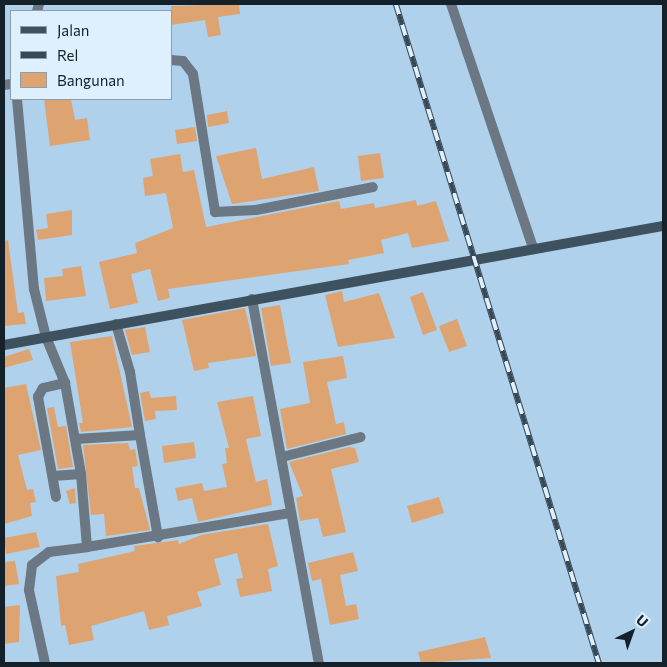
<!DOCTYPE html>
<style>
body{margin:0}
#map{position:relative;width:667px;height:667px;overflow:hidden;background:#b0d1eb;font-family:Commissioner,sans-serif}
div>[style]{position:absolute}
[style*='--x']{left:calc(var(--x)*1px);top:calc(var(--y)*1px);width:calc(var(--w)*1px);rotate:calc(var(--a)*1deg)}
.building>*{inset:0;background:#dda472}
.street>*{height:10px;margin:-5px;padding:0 5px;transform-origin:5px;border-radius:5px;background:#6b7883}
.secondary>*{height:10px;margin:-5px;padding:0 5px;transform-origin:5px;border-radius:5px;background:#3d515f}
.rail>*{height:5.5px;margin-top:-2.75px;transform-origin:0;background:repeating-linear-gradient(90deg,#deeffd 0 11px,#384956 0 22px);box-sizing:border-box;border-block:1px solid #384956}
span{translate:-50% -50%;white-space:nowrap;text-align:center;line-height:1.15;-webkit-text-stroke:4px #deeffd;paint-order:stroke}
.frame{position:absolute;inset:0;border:5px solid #14212a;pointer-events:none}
.legend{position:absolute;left:10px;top:10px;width:162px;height:90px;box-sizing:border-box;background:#deeffd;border:1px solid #8d9da9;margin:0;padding:6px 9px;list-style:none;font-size:15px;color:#14212a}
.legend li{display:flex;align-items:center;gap:10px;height:25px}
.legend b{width:25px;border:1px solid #8d9da9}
.north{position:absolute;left:607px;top:607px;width:50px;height:50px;-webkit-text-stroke:4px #deeffd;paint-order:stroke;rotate:42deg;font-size:14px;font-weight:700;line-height:20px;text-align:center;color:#14212a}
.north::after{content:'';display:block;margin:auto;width:18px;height:22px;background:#14212a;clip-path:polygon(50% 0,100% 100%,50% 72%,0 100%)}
</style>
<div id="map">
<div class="building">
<div style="clip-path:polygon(239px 4px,240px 14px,218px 17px,221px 35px,208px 37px,205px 20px,171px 25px,171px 6px)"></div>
<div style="clip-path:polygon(44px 99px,71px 99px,75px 120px,87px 118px,90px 140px,50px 146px)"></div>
<div style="clip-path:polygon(227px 111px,229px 123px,208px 127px,207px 115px)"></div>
<div style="clip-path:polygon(195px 127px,197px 141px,177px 144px,175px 130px)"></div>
<div style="clip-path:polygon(256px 148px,262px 179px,314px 167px,319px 191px,232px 204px,216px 156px)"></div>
<div style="clip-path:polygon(380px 153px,384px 178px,361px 181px,358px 156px)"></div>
<div style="clip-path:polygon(180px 154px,183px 172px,194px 170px,206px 227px,339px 201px,341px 209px,374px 203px,375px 208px,416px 200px,417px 206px,436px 201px,449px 241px,412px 248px,408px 233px,381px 240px,384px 253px,348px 260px,349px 264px,168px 289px,170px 298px,158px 301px,150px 269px,131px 274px,138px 303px,110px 309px,99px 262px,137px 253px,135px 243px,173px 228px,166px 193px,145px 196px,143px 178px,153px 176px,150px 159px)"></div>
<div style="clip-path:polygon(72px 210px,72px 235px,38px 240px,36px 230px,48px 228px,46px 214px)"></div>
<div style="clip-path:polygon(8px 240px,18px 313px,24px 312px,26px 324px,4px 326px,4px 241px)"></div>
<div style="clip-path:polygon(81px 266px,86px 296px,46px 301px,44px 278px,63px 276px,62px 269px)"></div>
<div style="clip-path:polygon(342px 291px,344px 302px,379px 293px,395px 338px,338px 347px,325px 295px)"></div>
<div style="clip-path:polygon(423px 292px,437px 330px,423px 335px,410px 297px)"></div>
<div style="clip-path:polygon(280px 305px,291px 363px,271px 366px,261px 308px)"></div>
<div style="clip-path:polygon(245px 308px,256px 356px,208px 363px,209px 368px,194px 371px,182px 320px)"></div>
<div style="clip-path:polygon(457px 319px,467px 346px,449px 352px,439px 326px)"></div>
<div style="clip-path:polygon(145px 327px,150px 352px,132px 355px,125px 330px)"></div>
<div style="clip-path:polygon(112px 336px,132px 427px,81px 432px,79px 423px,83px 423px,70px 342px)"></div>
<div style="clip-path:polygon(29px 349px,33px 360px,4px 368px,4px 357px)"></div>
<div style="clip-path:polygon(343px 356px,347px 378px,327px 382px,336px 424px,344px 422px,346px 434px,287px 449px,280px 409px,310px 403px,303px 362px)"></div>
<div style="clip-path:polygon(26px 384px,41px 450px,18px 455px,27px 490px,33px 489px,36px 502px,30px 503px,32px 516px,4px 524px,4px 388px)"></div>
<div style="clip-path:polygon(149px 391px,151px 398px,176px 396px,177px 410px,155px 411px,156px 419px,145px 421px,140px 393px)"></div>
<div style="clip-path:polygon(253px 396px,261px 436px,246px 439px,256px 482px,267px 479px,272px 505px,198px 522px,192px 498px,178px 501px,175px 488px,202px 483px,204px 491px,227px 487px,222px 464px,227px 463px,225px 448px,229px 448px,217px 402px)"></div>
<div style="clip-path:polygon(54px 407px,58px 427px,66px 426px,73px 467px,58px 469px,47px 408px)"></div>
<div style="clip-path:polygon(194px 442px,196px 458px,164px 463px,162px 446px)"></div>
<div style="clip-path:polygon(128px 443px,130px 450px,135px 449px,138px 466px,132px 467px,135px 488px,139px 488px,150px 530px,106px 536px,104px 514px,91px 515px,83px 445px)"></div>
<div style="clip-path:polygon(349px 447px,355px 448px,359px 462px,331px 469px,346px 532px,323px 537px,318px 518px,300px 521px,296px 498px,303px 496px,289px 462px)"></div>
<div style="clip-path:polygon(75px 488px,76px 503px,70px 504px,66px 491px)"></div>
<div style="clip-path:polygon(439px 497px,444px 513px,412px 523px,407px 506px)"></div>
<div style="clip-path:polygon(268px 524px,278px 566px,268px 569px,272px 591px,240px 597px,236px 579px,243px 578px,237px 553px,214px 559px,221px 585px,197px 592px,202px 606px,167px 616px,169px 625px,149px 630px,144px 611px,91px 626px,94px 640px,69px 645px,65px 625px,61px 626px,56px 576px,79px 572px,78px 564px,135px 551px,134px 546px,178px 540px,179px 544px,201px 535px)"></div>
<div style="clip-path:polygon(36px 532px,40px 547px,6px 554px,4px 538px)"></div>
<div style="clip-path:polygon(353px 552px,358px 571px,340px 575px,346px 606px,356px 604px,359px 619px,330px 625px,321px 579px,312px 581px,308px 563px)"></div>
<div style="clip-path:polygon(15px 561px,19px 584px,4px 586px,4px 562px)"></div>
<div style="clip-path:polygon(20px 605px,19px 642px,4px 644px,4px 607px)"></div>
<div style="clip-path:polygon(485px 637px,491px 658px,421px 663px,418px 652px)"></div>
</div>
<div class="street">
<div style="--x:451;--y:4;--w:257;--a:71.4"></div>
<div style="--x:37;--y:11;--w:7;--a:-74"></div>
<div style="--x:171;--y:60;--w:12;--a:5"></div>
<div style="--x:183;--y:61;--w:16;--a:52"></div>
<div style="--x:193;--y:74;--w:140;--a:80.9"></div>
<div style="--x:215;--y:212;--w:41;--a:-2.8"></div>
<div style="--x:256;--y:210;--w:119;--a:-11.1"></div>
<div style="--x:4;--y:85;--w:7;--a:-8"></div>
<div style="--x:17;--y:99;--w:191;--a:84.9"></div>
<div style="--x:34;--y:289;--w:49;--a:76"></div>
<div style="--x:46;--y:337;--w:50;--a:67.6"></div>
<div style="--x:65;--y:383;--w:92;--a:80"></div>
<div style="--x:81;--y:474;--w:73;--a:85.3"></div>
<div style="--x:87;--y:547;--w:207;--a:-9.5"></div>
<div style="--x:252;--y:299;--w:370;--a:79.6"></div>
<div style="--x:140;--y:435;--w:104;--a:80"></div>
<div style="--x:76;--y:439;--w:64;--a:-3.6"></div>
<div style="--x:140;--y:435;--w:64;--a:-99"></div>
<div style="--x:130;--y:372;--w:50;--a:-106.3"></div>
<div style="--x:282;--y:457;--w:81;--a:-14.2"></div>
<div style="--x:53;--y:476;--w:28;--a:-4"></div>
<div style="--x:56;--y:497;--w:102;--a:-100.2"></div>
<div style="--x:38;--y:397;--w:10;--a:-61"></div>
<div style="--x:43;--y:388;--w:23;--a:-13"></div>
<div style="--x:45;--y:663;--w:75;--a:-102.4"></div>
<div style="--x:29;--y:590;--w:25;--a:-83"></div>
<div style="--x:32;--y:565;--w:21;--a:-37"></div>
<div style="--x:49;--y:552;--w:38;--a:-7"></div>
</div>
<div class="secondary">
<div style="--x:4;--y:345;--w:670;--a:-10.24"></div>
</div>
<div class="rail">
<div style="--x:396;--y:4;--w:690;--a:72.88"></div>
</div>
<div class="frame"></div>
<ul class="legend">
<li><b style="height:6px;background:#3d515f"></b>Jalan</li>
<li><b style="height:6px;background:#384956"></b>Rel</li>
<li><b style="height:14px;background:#dda472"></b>Bangunan</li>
</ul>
<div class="north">U</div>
</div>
